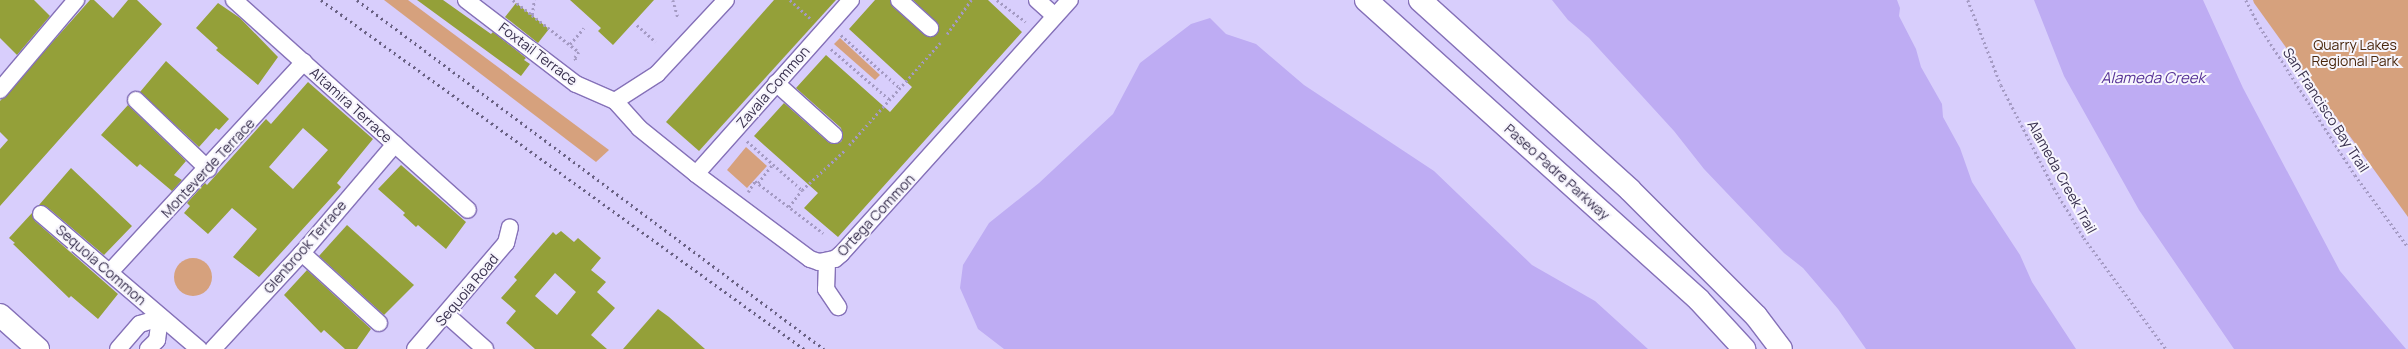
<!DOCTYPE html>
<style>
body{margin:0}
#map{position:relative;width:2408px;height:349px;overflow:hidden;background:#d8cefc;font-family:Manrope,sans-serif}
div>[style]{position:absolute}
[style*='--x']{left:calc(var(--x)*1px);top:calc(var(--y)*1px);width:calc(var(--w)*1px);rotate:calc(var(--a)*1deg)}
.green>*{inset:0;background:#d6a17d}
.round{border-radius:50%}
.water>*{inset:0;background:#beacf3}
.building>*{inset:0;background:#94a039}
.path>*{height:2.5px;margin-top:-1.25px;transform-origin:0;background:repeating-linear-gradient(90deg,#a49ac3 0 2px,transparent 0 5px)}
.roads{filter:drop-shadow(1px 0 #8571b8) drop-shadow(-1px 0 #8571b8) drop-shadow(0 1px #8571b8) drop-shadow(0 -1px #8571b8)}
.street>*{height:16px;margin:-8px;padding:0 8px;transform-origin:8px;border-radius:8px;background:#fff}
.secondary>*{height:22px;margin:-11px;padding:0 11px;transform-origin:11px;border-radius:11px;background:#fff}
.primary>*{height:22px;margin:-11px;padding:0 11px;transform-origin:11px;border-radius:11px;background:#fff}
.rail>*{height:3px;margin-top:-1.5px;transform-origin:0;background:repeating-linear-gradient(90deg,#686082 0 2px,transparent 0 6px)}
span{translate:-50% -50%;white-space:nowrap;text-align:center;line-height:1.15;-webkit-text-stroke:4px #f7f5fd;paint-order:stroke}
.park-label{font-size:14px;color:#49270d}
.street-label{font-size:14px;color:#372f4d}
.water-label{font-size:15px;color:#553195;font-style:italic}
</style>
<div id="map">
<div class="green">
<div style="clip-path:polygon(384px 0,408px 0,609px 150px,596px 162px)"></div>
<div style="clip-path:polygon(2253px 0,2408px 0,2408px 217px,2254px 3px)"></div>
<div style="clip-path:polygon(840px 38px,880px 75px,875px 80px,834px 44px)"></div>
<div style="clip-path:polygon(746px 147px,767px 166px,747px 188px,727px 170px)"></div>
<div class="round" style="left:174px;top:258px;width:38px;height:38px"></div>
</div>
<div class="water">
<div style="clip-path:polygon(1552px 0,1897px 0,1900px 8px,1899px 16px,1916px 49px,1921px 67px,1942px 104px,1943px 117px,1960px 148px,1972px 182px,2020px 255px,2032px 282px,2076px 349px,1866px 349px,1838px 309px,1803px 268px,1784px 253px,1704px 169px,1674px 131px,1589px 38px,1568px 20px)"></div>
<div style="clip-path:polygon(2034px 0,2203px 0,2243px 88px,2340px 271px,2406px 349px,2234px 349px,2139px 210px,2064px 76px)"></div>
<div style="clip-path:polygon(1210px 18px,1226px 34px,1256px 44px,1304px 85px,1434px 171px,1532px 265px,1595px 301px,1648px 349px,1004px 349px,978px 329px,960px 288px,963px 265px,989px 223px,1039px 183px,1113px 114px,1140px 63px,1191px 24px)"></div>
</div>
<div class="building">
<div style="clip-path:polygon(0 0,34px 0,50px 16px,17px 55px,0 38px)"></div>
<div style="clip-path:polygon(90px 0,94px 0,113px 18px,128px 0,137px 0,162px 24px,0 206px,0 149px,8px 140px,0 132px,0 101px)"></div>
<div style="clip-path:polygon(417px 0,443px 0,491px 34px,493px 32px,526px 58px,524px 60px,530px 64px,521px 76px)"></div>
<div style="clip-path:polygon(570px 0,654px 0,613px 45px,598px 31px,601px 28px)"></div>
<div style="clip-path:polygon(774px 0,836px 0,699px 151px,666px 122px)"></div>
<div style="clip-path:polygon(875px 0,890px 0,893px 7px,928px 37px,937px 34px,939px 25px,913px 0,988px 0,1022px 32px,838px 237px,804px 208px,818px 193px,754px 136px,784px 103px,828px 142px,832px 144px,841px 142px,843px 137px,841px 128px,796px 88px,826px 55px,890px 112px,912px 87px,849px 29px)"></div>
<div style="clip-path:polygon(218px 3px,240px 18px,278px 57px,258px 85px,216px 50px,218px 48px,196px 28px)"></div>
<div style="clip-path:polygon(516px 3px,549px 29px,538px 43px,505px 17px)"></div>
<div style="clip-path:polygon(166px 61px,229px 119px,219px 130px,216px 128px,199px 147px,140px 92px)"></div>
<div style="clip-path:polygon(evenodd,308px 82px,373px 139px,337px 183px,341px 187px,259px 277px,233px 257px,257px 229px,232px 208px,208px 234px,184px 213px,190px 206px,187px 203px,205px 183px,207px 185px,266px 119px,271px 124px,308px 82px,303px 128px,328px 150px,293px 189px,269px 167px,303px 128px)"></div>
<div style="clip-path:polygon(128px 105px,186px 161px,174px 175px,182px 180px,172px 191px,140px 164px,137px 167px,101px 135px)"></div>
<div style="clip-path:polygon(401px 165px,466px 222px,446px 249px,418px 225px,416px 227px,403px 215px,405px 213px,378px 189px)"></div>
<div style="clip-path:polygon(71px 168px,132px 226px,104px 255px,47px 207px,39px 205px)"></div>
<div style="clip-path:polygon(32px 213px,35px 221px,118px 294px,98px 319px,71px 296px,69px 298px,13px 244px,15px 243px,9px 238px)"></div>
<div style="clip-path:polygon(347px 225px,414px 285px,384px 315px,319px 256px)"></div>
<div style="clip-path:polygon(evenodd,561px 231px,574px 242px,578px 238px,601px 258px,591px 270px,606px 282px,597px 292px,615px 308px,591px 335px,607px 349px,535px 349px,506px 323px,516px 311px,501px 298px,517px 280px,514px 277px,553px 232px,556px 235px,561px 231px,555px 273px,576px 292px,557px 315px,535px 296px,555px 273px)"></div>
<div style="clip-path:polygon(307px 270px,371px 329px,357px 349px,345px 349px,324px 330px,321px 333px,284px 295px)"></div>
<div style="clip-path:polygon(658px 309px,669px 317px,705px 349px,623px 349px)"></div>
</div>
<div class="path">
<div style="--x:513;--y:0;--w:24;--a:38"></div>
<div style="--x:532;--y:15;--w:15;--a:-82"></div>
<div style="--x:673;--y:0;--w:18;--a:74"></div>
<div style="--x:790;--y:0;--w:30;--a:42"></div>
<div style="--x:997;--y:0;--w:36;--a:37"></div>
<div style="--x:1968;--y:0;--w:91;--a:68.8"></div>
<div style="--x:2001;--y:85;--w:116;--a:62.8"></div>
<div style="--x:2054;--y:188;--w:58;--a:59"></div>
<div style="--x:2084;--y:238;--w:138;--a:53.5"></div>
<div style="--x:2246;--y:0;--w:30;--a:63"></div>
<div style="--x:2260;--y:27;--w:176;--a:57.3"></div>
<div style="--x:2355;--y:175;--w:89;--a:53.6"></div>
<div style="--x:532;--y:15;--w:60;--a:38.2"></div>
<div style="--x:579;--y:52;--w:7;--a:124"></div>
<div style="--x:575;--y:58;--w:4;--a:63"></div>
<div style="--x:637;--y:25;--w:25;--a:42"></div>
<div style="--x:947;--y:34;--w:42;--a:-54.8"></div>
<div style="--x:841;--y:35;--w:78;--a:41.9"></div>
<div style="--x:570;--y:44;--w:21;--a:-49"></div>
<div style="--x:831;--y:49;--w:77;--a:40.8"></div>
<div style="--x:747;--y:141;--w:74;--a:41.7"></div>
<div style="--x:849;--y:145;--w:137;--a:-48.3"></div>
<div style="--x:758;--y:183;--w:24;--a:-52"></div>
<div style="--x:748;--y:192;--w:13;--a:-58"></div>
<div style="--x:755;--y:181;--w:86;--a:37.4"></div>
<div style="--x:789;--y:207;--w:21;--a:-53"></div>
<div style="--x:802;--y:190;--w:59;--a:-42.9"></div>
</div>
<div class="roads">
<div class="street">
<div style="--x:234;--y:0;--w:314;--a:41.9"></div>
<div style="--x:466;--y:0;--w:138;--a:37.4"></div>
<div style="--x:576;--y:84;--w:43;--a:23.6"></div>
<div style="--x:615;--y:101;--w:36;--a:48"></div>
<div style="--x:639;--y:128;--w:73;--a:38.9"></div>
<div style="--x:696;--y:174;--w:142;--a:36.7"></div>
<div style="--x:810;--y:259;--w:9;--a:18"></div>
<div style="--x:819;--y:262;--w:16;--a:-11"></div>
<div style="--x:835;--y:259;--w:8;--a:-40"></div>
<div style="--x:841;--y:254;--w:342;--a:-48"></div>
<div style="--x:899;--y:0;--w:42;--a:42.1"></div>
<div style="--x:1037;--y:0;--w:24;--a:42"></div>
<div style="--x:776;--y:83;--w:78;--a:41.9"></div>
<div style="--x:0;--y:90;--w:118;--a:-49.8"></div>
<div style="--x:136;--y:100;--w:100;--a:43.8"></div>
<div style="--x:615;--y:101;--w:50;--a:-32.7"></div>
<div style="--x:657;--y:74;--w:101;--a:-47"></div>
<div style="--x:696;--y:174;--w:233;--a:-48.3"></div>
<div style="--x:41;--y:214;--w:208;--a:40.5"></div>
<div style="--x:302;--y:253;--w:104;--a:42.3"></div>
<div style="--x:827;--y:262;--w:27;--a:92"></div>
<div style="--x:826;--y:289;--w:22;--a:56"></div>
<div style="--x:110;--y:272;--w:286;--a:-47.3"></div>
<div style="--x:447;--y:315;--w:51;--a:41.8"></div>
<div style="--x:118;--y:349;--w:33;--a:-49"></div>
<div style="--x:140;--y:324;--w:21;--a:-17"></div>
<div style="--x:148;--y:349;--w:13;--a:-45"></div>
<div style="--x:157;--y:340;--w:22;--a:-82"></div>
<div style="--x:213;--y:349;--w:131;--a:-47.2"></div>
<div style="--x:302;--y:253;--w:143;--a:-49.5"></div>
<div style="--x:415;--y:349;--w:140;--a:-49.4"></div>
<div style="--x:506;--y:243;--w:16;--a:-76"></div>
</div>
<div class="secondary">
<div style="--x:1366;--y:0;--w:448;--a:42"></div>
<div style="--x:1699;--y:300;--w:67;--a:47.4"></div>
<div style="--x:1420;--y:0;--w:283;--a:42.1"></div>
<div style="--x:1630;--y:190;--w:178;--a:45"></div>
<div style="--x:1756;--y:316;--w:41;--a:52.9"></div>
</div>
<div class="primary">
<div style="--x:0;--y:315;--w:51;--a:41.8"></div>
</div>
</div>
<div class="rail">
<div style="--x:321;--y:0;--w:596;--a:35.85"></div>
<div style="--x:357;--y:0;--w:583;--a:36.77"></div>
</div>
<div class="park-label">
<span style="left:2355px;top:53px">Quarry Lakes<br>Regional Park</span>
</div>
<div class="street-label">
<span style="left:538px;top:54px;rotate:37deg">Foxtail Terrace</span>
<span style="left:773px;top:87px;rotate:-49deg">Zavala Common</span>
<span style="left:351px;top:105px;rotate:42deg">Altamira Terrace</span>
<span style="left:2326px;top:110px;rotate:57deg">San Francisco Bay Trail</span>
<span style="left:208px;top:168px;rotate:-47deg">Monteverde Terrace</span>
<span style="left:1557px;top:172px;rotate:42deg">Paseo Padre Parkway</span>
<span style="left:2062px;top:177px;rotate:61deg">Alameda Creek Trail</span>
<span style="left:876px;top:215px;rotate:-47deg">Ortega Common</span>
<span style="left:305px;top:247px;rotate:-49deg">Glenbrook Terrace</span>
<span style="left:101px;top:265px;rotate:41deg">Sequoia Common</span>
<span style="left:467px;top:290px;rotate:-50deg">Sequoia Road</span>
</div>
<div class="water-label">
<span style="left:2153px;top:78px">Alameda Creek</span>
</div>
</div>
